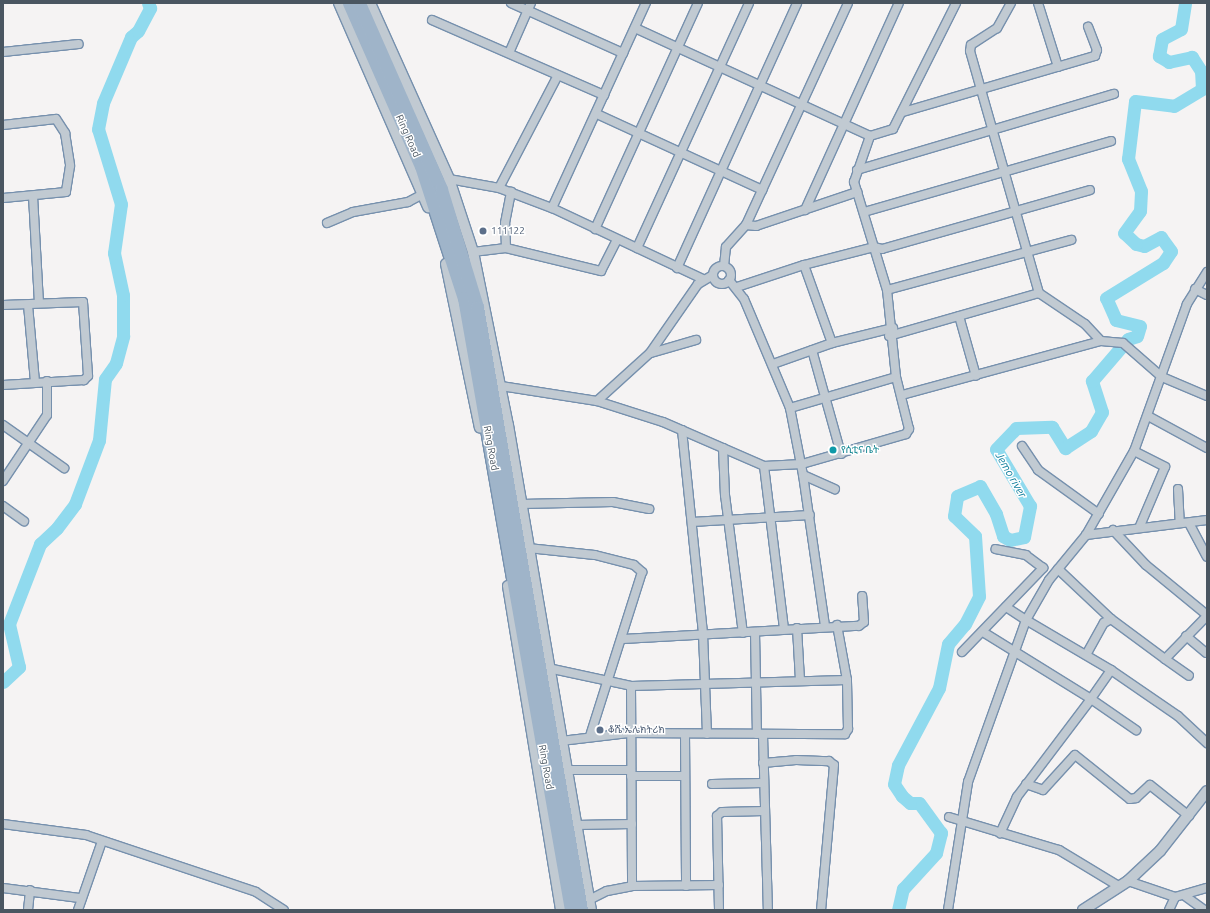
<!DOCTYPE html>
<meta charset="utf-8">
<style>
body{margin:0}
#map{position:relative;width:1210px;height:913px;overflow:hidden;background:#f5f3f3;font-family:Ubuntu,"Noto Sans Ethiopic",sans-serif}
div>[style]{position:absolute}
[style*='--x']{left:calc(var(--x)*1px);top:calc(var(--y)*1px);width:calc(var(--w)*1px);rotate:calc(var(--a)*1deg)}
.river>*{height:13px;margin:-6.5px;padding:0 6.5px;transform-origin:6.5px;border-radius:6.5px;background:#90daee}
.roads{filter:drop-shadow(1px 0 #7690ad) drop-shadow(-1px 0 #7690ad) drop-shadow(0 1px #7690ad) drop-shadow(0 -1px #7690ad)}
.minor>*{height:8px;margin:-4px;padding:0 4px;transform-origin:4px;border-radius:4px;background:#c1cad2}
.minor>.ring{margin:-4px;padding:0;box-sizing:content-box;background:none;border:8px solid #c1cad2;border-radius:50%}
.tertiary>*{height:10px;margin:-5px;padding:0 5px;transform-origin:5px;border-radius:5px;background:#c1cad2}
.trunk>*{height:13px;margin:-6.5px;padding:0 6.5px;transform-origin:6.5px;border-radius:6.5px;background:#9fb4c9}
.dots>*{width:11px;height:11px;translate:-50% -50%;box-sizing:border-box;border:2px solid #fff;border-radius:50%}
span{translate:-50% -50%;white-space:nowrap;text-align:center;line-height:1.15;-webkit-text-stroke:3px #fff;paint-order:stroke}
.street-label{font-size:10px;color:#4a5661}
.service-label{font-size:10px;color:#4e5e75}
.left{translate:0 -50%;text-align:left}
.culture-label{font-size:10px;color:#0d838f}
.water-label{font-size:11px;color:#0c7c9b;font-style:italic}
.frame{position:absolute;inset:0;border:4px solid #4a5661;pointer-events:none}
</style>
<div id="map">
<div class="river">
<div style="--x:3;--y:682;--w:22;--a:-43"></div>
<div style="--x:19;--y:667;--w:44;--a:-103.1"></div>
<div style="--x:9;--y:624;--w:86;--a:-68.8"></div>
<div style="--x:40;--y:544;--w:23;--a:-43"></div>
<div style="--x:57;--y:528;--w:30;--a:-53"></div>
<div style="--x:75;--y:504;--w:68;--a:-69.4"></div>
<div style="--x:99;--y:440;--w:61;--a:-84.4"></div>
<div style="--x:105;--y:379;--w:19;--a:-55"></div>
<div style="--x:116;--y:363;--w:28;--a:-75"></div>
<div style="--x:123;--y:336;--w:41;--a:-90"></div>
<div style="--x:123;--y:295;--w:43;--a:-102.1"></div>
<div style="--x:114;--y:253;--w:49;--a:-81.9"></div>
<div style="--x:121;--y:204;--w:78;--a:-107"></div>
<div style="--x:98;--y:129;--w:26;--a:-79"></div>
<div style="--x:103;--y:103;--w:72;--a:-67"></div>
<div style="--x:131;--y:37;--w:9;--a:-41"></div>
<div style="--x:138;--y:31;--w:26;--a:-62"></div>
<div style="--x:150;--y:8;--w:5;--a:-112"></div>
<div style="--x:898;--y:910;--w:22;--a:-77"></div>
<div style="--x:903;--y:889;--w:49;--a:-47.5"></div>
<div style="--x:936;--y:853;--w:21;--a:-76"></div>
<div style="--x:941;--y:833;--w:37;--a:-126"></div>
<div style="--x:919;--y:803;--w:9;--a:180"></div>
<div style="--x:910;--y:803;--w:11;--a:-139"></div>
<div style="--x:902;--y:796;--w:14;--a:-124"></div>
<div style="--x:894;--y:784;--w:19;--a:-78"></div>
<div style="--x:898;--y:765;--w:87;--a:-62"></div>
<div style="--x:939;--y:688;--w:45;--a:-78.4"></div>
<div style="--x:948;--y:644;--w:26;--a:-50"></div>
<div style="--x:965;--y:624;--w:31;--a:-63"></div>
<div style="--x:979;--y:596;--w:60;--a:-93.8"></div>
<div style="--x:975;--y:536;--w:29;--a:-136"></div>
<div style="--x:954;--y:516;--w:20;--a:-81"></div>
<div style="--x:957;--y:496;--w:25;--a:-23"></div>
<div style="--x:980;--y:486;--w:32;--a:60"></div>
<div style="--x:996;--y:514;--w:23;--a:72"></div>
<div style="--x:1003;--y:536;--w:8;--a:30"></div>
<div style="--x:1010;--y:540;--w:14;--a:-12"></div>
<div style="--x:1024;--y:537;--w:32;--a:-79"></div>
<div style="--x:1030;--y:506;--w:66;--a:-120.8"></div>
<div style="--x:996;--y:449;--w:29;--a:-46"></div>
<div style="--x:1016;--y:428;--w:36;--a:-2"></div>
<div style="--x:1052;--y:427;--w:25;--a:58"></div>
<div style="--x:1065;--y:448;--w:31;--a:-33"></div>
<div style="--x:1091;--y:431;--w:22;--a:-60"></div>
<div style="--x:1102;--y:412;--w:33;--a:-108"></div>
<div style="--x:1092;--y:381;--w:55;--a:-49.4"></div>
<div style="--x:1128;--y:339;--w:9;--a:-18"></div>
<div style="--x:1137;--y:336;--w:10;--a:-73"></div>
<div style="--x:1140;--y:326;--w:25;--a:-166"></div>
<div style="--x:1116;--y:320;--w:24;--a:-114"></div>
<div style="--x:1106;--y:298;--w:67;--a:-31.6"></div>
<div style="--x:1163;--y:263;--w:14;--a:-56"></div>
<div style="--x:1171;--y:251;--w:17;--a:-126"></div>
<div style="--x:1161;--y:237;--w:19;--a:152"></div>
<div style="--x:1144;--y:246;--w:8;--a:-166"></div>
<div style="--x:1136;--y:244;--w:16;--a:-137"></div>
<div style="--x:1124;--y:233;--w:27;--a:-54"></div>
<div style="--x:1140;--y:211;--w:20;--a:-87"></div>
<div style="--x:1141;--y:191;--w:35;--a:-112"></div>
<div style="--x:1128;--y:159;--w:58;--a:-83.1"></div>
<div style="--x:1135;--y:101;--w:39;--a:7"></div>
<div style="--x:1174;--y:106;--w:33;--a:-31"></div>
<div style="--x:1202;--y:89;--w:18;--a:-93"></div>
<div style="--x:1201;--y:71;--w:17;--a:-123"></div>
<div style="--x:1192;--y:57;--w:24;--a:168"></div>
<div style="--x:1169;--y:62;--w:12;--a:-149"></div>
<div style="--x:1159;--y:56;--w:17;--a:-80"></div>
<div style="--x:1162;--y:39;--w:21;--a:-28"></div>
<div style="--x:1181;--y:29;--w:26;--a:-81"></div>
</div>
<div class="roads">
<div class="minor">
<div style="--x:511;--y:3;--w:123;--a:24.1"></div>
<div style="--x:1011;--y:3;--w:29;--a:119"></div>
<div style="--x:997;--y:28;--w:31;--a:147"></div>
<div style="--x:971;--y:45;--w:6;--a:99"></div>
<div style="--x:970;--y:51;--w:252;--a:74.1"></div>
<div style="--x:1039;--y:293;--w:55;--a:34"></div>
<div style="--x:1085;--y:324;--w:23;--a:47"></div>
<div style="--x:1038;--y:3;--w:67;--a:72.6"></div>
<div style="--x:432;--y:20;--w:188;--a:23.6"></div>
<div style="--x:635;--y:28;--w:259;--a:24.7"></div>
<div style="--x:870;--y:136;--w:24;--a:-17"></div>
<div style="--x:893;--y:129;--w:141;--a:-63.4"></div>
<div style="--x:3;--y:52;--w:76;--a:-6"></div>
<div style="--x:509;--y:53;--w:55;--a:-66.3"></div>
<div style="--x:903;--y:112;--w:200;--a:-16.3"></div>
<div style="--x:1095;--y:56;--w:6;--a:-72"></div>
<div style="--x:1097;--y:50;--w:25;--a:-111"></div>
<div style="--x:597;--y:114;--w:182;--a:24.7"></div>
<div style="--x:3;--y:125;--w:53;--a:-6.5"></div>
<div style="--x:56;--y:119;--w:17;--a:57"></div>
<div style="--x:65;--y:133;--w:33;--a:81"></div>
<div style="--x:70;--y:166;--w:26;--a:99"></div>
<div style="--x:66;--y:192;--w:63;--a:174.6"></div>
<div style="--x:857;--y:170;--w:268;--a:-16.5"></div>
<div style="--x:449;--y:179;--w:51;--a:10.2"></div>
<div style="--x:499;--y:188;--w:57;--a:20.7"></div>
<div style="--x:552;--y:208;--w:167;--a:25.2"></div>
<div style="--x:499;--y:188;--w:127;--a:-62.4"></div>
<div style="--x:33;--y:196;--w:107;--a:86.8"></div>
<div style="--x:552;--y:208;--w:226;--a:-65.4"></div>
<div style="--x:805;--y:210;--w:227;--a:-65.6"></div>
<div style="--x:864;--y:212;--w:257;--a:-16"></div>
<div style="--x:327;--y:223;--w:28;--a:-23"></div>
<div style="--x:353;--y:212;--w:56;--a:-10.3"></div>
<div style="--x:408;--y:202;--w:17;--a:-28"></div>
<div style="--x:746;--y:225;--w:10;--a:6"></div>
<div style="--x:756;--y:226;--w:107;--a:-18.6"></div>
<div style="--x:595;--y:229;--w:248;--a:-65.5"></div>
<div style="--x:506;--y:248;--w:25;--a:-92"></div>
<div style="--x:505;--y:223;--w:32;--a:-79"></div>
<div style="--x:637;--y:248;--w:269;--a:-65.4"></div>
<div style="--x:473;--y:252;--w:33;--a:-7"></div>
<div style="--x:506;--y:248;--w:98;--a:13.6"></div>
<div style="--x:601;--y:271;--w:35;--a:-63"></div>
<div style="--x:804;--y:265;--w:83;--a:70.3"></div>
<div style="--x:724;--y:266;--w:19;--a:-84"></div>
<div style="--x:726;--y:247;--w:30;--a:-48"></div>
<div style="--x:746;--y:225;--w:244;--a:-65.3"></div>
<div class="ring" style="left:713px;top:266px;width:10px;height:10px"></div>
<div style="--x:677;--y:268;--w:291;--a:-65.6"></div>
<div style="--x:1207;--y:272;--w:38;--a:122"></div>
<div style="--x:1187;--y:304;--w:156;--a:109.8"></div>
<div style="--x:1134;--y:451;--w:97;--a:119.7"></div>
<div style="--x:1086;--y:535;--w:122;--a:-7.1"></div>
<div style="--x:729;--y:280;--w:24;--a:52"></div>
<div style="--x:744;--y:299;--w:118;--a:67.1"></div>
<div style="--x:790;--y:408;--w:68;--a:79"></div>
<div style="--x:803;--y:475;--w:35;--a:24"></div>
<div style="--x:737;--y:287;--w:71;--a:-18.2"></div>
<div style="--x:804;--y:265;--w:72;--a:-14.4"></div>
<div style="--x:874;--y:247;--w:8;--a:14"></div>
<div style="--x:882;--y:249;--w:216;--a:-15.8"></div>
<div style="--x:1195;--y:289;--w:13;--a:27"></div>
<div style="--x:887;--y:290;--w:191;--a:-15.2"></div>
<div style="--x:3;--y:305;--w:80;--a:-2.1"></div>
<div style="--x:83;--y:302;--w:74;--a:86.1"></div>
<div style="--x:88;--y:376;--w:6;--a:135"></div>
<div style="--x:84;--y:380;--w:81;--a:176.5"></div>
<div style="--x:28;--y:305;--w:77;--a:84.8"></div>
<div style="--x:959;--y:316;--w:62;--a:74.2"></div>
<div style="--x:889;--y:336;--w:156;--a:-16"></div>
<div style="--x:812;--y:350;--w:108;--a:74.4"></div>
<div style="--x:651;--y:353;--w:47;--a:-16.1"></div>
<div style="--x:773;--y:364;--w:63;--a:-19.6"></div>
<div style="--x:832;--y:343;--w:63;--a:-13.8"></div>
<div style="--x:501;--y:386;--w:97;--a:8.9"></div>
<div style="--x:597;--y:401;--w:72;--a:-42.2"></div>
<div style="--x:650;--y:353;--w:84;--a:-55.2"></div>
<div style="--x:698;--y:284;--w:17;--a:-31"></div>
<div style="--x:902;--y:395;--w:206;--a:-15.2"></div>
<div style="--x:1101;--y:341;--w:22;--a:5"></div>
<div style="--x:1123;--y:343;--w:52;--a:41.1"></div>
<div style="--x:1162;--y:377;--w:49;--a:22.9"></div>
<div style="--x:597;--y:401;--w:69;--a:17.7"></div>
<div style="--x:663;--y:422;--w:110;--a:23.5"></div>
<div style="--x:764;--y:466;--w:38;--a:-3"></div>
<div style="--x:802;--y:464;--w:108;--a:-16.1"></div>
<div style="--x:906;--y:434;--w:6;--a:-59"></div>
<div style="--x:909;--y:429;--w:54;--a:-104"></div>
<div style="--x:896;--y:377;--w:87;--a:-95.9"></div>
<div style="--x:887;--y:290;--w:113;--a:-107"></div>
<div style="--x:854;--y:182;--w:49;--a:-70.8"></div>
<div style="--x:790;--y:408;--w:110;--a:-16.3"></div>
<div style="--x:1148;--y:416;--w:67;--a:28.5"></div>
<div style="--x:3;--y:425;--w:75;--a:35.2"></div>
<div style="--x:682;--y:430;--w:205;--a:84.1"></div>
<div style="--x:703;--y:634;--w:100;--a:87.7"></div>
<div style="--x:1022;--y:446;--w:29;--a:56"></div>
<div style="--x:1038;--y:470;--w:75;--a:35.8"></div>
<div style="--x:723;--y:448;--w:47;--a:87.6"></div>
<div style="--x:725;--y:495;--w:139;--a:82.6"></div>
<div style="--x:1134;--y:451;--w:35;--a:27"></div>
<div style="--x:1165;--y:467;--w:64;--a:113"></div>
<div style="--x:764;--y:466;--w:164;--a:83"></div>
<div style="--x:803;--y:475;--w:153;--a:81.7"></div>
<div style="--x:3;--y:481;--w:79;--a:-56.3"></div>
<div style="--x:47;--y:415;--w:34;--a:-90"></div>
<div style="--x:1178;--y:489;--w:34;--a:87"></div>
<div style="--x:521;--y:504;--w:92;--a:-1.2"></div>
<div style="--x:613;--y:502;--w:37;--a:11"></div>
<div style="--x:3;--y:506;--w:26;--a:36"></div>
<div style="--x:692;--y:522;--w:118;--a:-3.4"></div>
<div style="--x:1189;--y:523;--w:38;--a:62"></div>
<div style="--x:1113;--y:530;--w:48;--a:46.7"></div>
<div style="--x:1146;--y:565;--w:79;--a:39.3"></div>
<div style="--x:528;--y:548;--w:67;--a:6"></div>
<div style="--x:595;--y:555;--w:40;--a:14.4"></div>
<div style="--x:634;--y:565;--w:11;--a:41"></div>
<div style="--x:642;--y:572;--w:172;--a:107.6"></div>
<div style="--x:1058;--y:569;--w:73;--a:43.3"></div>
<div style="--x:1006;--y:607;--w:24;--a:33"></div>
<div style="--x:1026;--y:620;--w:46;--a:-60.1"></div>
<div style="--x:1049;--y:580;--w:58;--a:-50.6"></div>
<div style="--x:797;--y:628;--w:52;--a:86.7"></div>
<div style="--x:755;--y:632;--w:102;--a:88.9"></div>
<div style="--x:983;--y:632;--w:127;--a:31.8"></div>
<div style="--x:1091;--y:699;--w:123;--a:127.1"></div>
<div style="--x:1017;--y:797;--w:40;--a:115"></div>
<div style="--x:1186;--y:636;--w:26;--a:40"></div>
<div style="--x:623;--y:639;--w:236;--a:-3.2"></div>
<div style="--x:859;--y:626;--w:6;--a:-39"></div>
<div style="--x:864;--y:622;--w:26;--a:-94"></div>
<div style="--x:962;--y:652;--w:117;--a:-46"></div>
<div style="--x:1043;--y:568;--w:21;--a:-143"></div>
<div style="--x:1026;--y:555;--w:31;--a:-169"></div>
<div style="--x:1086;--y:655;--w:37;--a:-61"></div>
<div style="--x:1104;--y:623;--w:8;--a:-30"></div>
<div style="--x:1111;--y:619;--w:67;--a:36.5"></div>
<div style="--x:1165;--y:659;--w:60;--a:-45.7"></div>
<div style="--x:1165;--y:659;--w:29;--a:35"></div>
<div style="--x:548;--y:668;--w:85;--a:12.2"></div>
<div style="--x:631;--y:686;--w:216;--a:-1.6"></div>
<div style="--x:1111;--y:670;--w:35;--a:125"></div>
<div style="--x:1091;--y:699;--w:55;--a:34.6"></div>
<div style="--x:631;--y:686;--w:200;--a:89.7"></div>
<div style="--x:685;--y:734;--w:152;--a:89.6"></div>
<div style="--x:763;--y:735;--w:175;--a:88.4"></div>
<div style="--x:561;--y:741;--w:68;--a:-6.7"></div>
<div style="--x:629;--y:733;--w:216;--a:0.3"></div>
<div style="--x:845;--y:734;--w:6;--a:-59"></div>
<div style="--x:848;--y:729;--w:49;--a:-91.2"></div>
<div style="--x:847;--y:680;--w:56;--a:-100.3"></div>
<div style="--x:763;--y:763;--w:33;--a:-5"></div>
<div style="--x:796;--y:760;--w:33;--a:2"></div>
<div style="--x:829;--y:761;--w:6;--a:39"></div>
<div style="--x:834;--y:765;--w:146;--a:95.1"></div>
<div style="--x:566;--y:770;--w:65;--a:0"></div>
<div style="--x:631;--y:776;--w:54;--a:0"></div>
<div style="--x:712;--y:784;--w:51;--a:-1.1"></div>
<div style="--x:1026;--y:784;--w:18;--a:19"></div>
<div style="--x:1043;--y:790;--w:47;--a:-47.6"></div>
<div style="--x:1075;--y:755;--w:70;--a:38.7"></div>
<div style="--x:1130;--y:799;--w:6;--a:-9"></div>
<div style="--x:1136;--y:798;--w:19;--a:-43"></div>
<div style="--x:1150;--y:785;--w:50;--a:38.5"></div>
<div style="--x:949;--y:817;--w:115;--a:16.7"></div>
<div style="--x:1059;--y:850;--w:71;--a:31.2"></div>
<div style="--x:3;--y:824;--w:84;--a:7.5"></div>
<div style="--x:86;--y:835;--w:179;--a:18.5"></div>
<div style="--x:256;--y:892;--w:33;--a:33"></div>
<div style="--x:576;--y:825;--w:56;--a:-1"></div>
<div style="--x:1128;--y:881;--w:50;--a:18.8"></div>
<div style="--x:1175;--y:897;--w:33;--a:-16"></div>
<div style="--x:3;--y:888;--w:77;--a:7.5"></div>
<div style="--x:1185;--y:896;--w:24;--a:36"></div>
<div style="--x:589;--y:900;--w:20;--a:-27"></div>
<div style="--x:607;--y:891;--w:25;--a:-11"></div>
<div style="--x:632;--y:886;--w:87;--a:-0.7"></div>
<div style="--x:28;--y:910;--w:20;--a:-84"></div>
<div style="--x:78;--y:910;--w:73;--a:-70.8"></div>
<div style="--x:719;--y:910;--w:94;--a:-91.2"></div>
<div style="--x:717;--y:816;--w:6;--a:-39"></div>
<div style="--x:722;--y:812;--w:42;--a:-1.4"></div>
<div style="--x:948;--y:910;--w:130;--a:-81.1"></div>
<div style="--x:968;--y:782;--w:172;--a:-70.3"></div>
<div style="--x:1026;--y:620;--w:99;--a:30.5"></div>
<div style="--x:1111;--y:670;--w:81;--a:34.5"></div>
<div style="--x:1178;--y:716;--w:40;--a:43"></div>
<div style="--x:1169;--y:910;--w:14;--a:-65"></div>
</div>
<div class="tertiary">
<div style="--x:339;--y:3;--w:223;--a:66.4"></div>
<div style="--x:370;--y:3;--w:193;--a:65.8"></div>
<div style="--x:449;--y:179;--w:77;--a:71.8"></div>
<div style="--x:473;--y:252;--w:177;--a:78.6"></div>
<div style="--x:508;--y:425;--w:492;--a:80.3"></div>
<div style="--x:446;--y:264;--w:167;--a:78.3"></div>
<div style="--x:508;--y:586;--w:328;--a:80.7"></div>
<div style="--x:1083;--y:910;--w:54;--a:-32.8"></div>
<div style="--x:1128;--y:881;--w:44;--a:-43.2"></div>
<div style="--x:1160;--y:851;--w:76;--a:-51.9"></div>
</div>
<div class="trunk">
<div style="--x:349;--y:3;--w:178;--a:66.2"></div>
<div style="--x:421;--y:166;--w:139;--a:72"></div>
<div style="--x:464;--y:298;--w:621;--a:80.08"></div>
<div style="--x:359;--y:3;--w:203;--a:66.2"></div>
<div style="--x:441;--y:189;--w:123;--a:73"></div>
<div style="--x:477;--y:307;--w:612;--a:80.21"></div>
</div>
</div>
<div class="dots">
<div style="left:483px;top:231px;background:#5c6f8a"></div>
<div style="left:833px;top:450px;background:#0f9aa8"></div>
<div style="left:600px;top:730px;background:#5c6f8a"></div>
</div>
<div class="street-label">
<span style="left:408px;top:136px;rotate:66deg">Ring Road</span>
<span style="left:491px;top:448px;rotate:80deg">Ring Road</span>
<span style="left:546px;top:767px;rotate:80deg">Ring Road</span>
</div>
<div class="service-label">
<span class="left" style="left:491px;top:231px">111122</span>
<span class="left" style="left:608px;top:730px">ቆሼ ኤሌክትሪክ</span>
</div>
<div class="culture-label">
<span class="left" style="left:841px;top:450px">የሲቲና ቤት</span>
</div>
<div class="water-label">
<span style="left:1011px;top:475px;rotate:60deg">Jemo river</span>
</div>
<div class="frame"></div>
</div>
